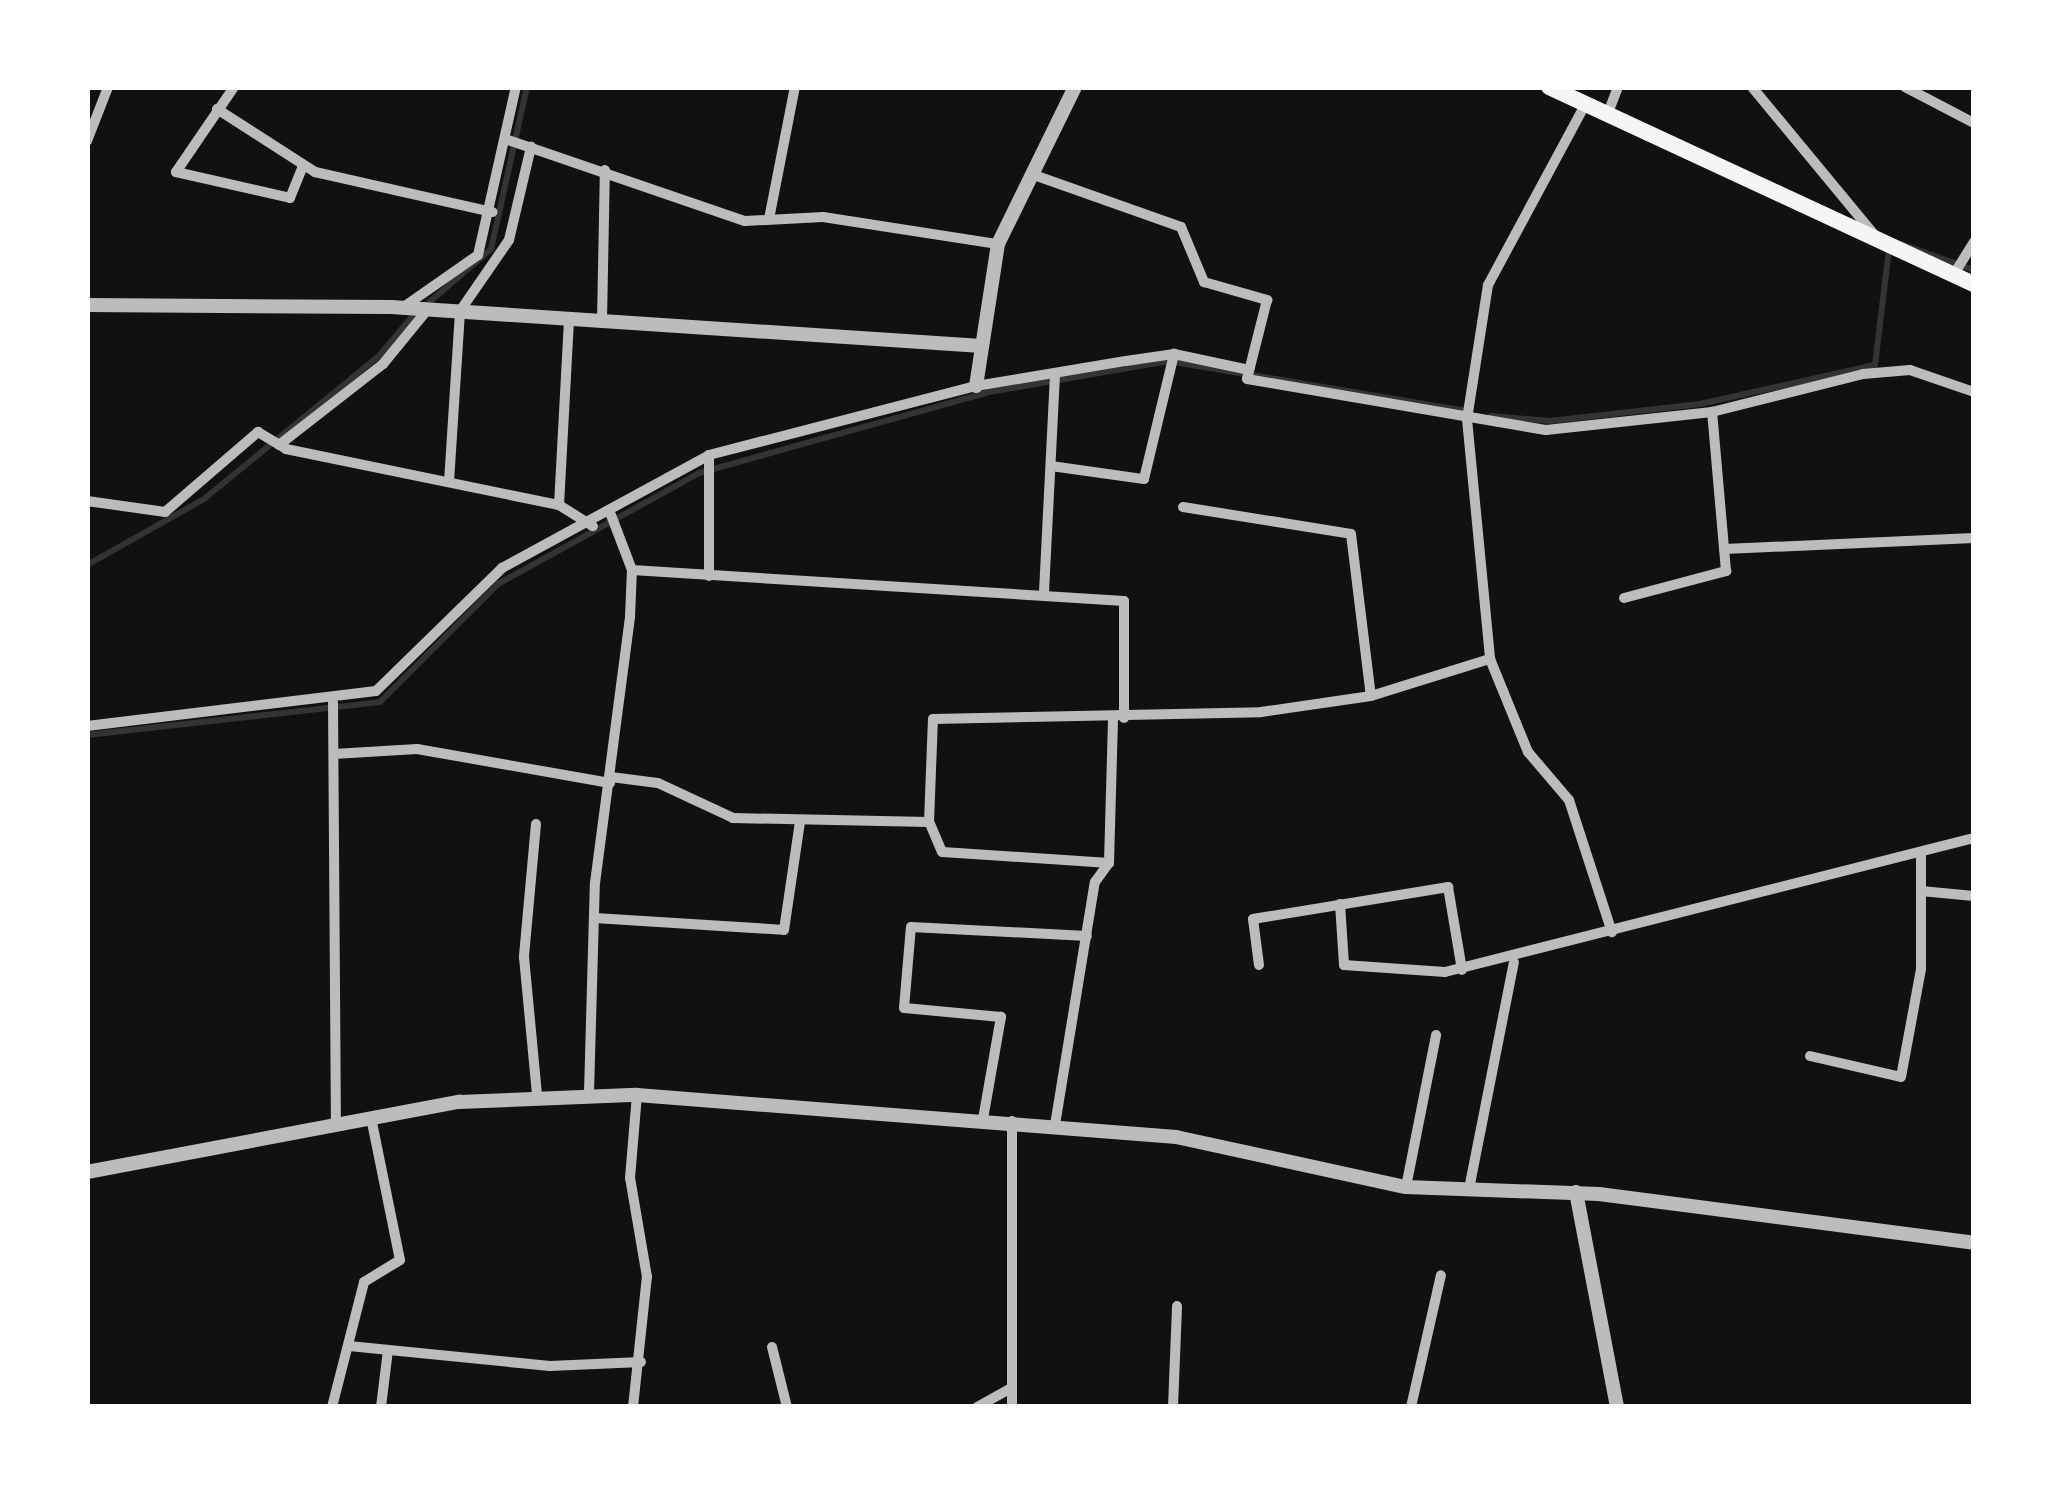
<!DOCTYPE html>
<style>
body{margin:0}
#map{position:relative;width:2061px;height:1494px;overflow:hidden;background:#111;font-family:"Playfair Display",serif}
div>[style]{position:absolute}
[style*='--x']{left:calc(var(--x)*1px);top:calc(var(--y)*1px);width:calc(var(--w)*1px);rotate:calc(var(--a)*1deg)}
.stream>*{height:6px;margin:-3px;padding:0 3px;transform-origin:3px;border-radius:3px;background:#333}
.minor>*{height:10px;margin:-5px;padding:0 5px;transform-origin:5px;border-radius:5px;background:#bcbcbc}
.tertiary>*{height:14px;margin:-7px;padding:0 7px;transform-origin:7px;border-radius:7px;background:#bcbcbc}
.primary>*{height:16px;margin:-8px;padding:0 8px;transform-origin:8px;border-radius:8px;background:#f5f5f5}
span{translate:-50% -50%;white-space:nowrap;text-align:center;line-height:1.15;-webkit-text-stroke:12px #fff;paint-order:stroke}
.frame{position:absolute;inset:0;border:90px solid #fff;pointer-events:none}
</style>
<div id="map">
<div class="stream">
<div style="--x:1901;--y:244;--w:77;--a:19.6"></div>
<div style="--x:426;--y:305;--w:86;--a:-40.7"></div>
<div style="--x:491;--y:249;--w:166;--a:-77.5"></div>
<div style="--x:1491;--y:416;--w:59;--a:4.8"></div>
<div style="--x:1550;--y:421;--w:151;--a:-6.5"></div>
<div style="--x:1700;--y:404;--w:179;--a:-12.6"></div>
<div style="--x:1875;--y:365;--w:116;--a:-83.1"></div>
<div style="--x:87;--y:565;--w:134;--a:-29.4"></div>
<div style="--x:204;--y:499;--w:227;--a:-39.3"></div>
<div style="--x:380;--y:355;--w:55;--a:-50.2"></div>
<div style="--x:87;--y:735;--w:295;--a:-6.4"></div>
<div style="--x:380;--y:702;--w:167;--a:-45"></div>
<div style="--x:498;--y:584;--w:230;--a:-28.9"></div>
<div style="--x:699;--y:473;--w:301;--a:-15.6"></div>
<div style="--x:989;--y:392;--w:182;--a:-9.8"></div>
<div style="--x:1168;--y:361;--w:303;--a:9.5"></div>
</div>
<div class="minor">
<div style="--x:234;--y:87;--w:103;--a:124.3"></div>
<div style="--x:176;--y:172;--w:117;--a:12.8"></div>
<div style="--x:290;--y:198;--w:35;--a:-68"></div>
<div style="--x:1752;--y:87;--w:195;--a:50.4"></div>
<div style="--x:1905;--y:87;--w:78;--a:27.6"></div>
<div style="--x:1586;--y:103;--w:207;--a:118.3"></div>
<div style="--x:1488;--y:285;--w:136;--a:98.9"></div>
<div style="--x:1467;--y:419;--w:241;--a:84.5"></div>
<div style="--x:1490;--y:659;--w:100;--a:67.8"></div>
<div style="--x:1528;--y:752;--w:63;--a:49.5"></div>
<div style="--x:1569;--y:800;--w:139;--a:72"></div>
<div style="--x:217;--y:109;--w:117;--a:32.7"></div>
<div style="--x:315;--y:172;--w:182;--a:12.7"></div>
<div style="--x:1608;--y:113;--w:28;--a:-69"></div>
<div style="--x:508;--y:140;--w:250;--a:18.9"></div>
<div style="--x:745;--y:221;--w:78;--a:-2.9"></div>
<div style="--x:823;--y:217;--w:177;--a:8.8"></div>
<div style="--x:87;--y:141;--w:58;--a:-68.7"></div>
<div style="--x:1034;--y:175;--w:156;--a:19.5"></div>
<div style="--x:1181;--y:227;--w:60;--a:67.3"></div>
<div style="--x:1204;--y:282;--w:66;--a:15.9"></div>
<div style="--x:1267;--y:300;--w:81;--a:104.2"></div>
<div style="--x:1247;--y:379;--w:303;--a:9.7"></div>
<div style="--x:1546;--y:430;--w:167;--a:-6.2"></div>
<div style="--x:1712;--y:412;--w:156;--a:-14.1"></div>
<div style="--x:1863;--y:374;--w:47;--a:-4.9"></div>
<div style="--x:1910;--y:370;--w:68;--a:19"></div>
<div style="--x:769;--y:219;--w:135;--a:-78.9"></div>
<div style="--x:1954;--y:274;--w:38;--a:-58"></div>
<div style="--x:402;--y:308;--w:93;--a:-34.9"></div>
<div style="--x:478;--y:255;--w:172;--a:-77.3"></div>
<div style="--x:602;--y:321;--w:151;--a:-88.9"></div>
<div style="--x:279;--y:445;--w:132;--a:-37.9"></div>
<div style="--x:383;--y:364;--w:71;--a:-50.7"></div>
<div style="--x:709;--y:455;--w:121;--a:90"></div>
<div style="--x:1051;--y:466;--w:94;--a:8"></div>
<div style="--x:1144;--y:479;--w:129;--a:-76.5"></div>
<div style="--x:449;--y:482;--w:171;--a:-86.3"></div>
<div style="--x:460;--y:311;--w:86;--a:-55.4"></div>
<div style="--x:509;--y:240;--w:96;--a:-76.7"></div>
<div style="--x:87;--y:501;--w:79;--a:8"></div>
<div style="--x:165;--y:512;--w:123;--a:-40.7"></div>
<div style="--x:258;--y:432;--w:33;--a:31"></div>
<div style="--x:286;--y:449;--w:279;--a:11.6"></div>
<div style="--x:559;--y:505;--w:40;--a:32"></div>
<div style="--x:559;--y:505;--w:186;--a:-86.9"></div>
<div style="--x:1183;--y:507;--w:170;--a:9.1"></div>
<div style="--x:1351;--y:534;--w:163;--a:83"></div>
<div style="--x:1724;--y:549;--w:250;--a:-2.5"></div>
<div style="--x:632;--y:570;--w:493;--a:3.6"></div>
<div style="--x:1124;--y:601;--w:117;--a:90"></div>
<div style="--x:1044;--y:592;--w:218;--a:-87.1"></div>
<div style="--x:1624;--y:598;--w:106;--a:-14.8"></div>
<div style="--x:1726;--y:571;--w:160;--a:-95"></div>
<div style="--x:333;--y:703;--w:420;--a:89.6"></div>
<div style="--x:87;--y:726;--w:291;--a:-6.9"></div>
<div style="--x:376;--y:691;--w:176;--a:-44.3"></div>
<div style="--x:502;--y:568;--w:236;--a:-28.6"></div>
<div style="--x:709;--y:455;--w:276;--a:-14.5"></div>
<div style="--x:976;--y:386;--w:152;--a:-9.5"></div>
<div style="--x:1126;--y:361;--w:49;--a:-8.3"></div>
<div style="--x:1174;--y:354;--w:77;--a:12"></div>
<div style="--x:334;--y:754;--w:83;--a:-3.4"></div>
<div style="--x:417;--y:749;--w:196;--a:10"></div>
<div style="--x:611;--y:777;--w:47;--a:7.3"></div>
<div style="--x:658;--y:783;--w:83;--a:25"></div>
<div style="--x:733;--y:818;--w:196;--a:1.2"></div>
<div style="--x:536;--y:824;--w:134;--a:95.2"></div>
<div style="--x:524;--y:957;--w:138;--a:84.6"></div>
<div style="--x:1109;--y:863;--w:167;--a:-176.2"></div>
<div style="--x:942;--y:852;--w:33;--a:-113"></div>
<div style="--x:929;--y:822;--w:103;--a:-87.8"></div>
<div style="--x:933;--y:719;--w:328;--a:-1.2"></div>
<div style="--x:1261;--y:712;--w:111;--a:-8.3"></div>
<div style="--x:1371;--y:696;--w:125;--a:-17.3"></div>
<div style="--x:1921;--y:891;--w:53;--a:5.4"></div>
<div style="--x:1340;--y:904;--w:61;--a:86.2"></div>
<div style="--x:1344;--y:965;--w:101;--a:4"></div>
<div style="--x:1445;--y:972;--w:546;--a:-14.21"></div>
<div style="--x:595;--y:918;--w:189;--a:3.6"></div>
<div style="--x:784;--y:930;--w:109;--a:-81.6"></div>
<div style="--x:1259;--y:965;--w:46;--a:-97.4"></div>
<div style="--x:1253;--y:919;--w:198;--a:-9.3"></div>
<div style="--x:1448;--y:887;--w:84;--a:80.4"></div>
<div style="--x:1810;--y:1056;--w:93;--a:13"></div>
<div style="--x:1901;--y:1077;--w:110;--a:-79.5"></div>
<div style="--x:1921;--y:969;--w:113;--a:-90"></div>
<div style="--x:589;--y:1093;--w:210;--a:-88.4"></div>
<div style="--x:595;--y:883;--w:268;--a:-82.5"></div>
<div style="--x:630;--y:617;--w:47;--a:-87.6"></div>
<div style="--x:632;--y:570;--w:59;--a:-110.9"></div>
<div style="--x:983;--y:1119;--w:104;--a:-80"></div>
<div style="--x:1001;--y:1017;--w:97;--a:-174.7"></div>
<div style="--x:904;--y:1008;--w:81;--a:-85.1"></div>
<div style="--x:911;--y:927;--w:176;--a:2.9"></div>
<div style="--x:1055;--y:1125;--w:246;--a:-80.7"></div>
<div style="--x:1095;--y:882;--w:24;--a:-54"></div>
<div style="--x:1109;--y:863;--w:143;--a:-88.4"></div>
<div style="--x:1406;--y:1187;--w:155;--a:-78.8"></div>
<div style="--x:1469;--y:1189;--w:231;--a:-78.8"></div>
<div style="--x:349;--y:1346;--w:202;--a:5.7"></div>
<div style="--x:550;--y:1366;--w:91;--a:-2.5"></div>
<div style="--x:772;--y:1347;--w:62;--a:76"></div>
<div style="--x:332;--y:1407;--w:129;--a:-75.6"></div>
<div style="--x:364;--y:1282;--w:42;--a:-31.4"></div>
<div style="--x:400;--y:1260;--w:145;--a:-101.5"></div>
<div style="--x:381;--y:1407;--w:57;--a:-83"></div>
<div style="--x:633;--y:1407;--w:131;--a:-83.9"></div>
<div style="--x:647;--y:1277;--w:100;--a:-99.7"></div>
<div style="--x:630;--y:1178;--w:83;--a:-85.2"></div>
<div style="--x:977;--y:1407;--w:39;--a:-29"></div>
<div style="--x:1012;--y:1407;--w:286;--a:-90"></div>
<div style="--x:1173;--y:1407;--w:101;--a:-87.7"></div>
<div style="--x:1411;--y:1407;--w:135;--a:-77.2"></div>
</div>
<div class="tertiary">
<div style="--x:87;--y:305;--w:304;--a:0.4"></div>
<div style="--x:391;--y:307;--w:592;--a:3.78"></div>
<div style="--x:976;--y:386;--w:144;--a:-81.2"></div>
<div style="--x:998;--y:244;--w:175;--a:-63.9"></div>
<div style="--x:87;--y:1172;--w:379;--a:-10.7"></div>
<div style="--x:459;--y:1102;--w:178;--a:-2.3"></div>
<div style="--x:637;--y:1095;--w:541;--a:4.46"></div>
<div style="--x:1176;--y:1137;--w:235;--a:12.3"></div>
<div style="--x:1406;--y:1187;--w:193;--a:2.1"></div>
<div style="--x:1599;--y:1194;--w:378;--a:7.4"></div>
<div style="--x:1576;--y:1192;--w:219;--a:79.2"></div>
</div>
<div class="primary">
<div style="--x:1549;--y:87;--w:468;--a:24.9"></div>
</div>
<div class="frame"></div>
</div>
